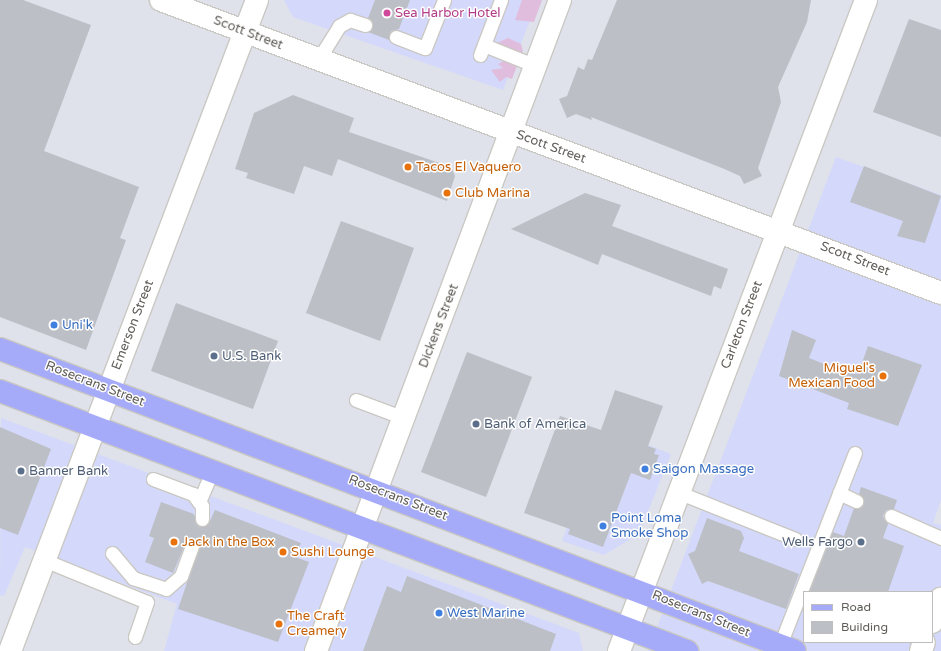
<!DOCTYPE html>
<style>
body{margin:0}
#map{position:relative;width:941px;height:651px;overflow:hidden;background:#dfe1eb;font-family:"Varela Round",sans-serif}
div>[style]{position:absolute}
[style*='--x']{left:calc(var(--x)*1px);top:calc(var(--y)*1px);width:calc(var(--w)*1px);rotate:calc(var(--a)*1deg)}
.commercial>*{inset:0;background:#d4d9fb}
.green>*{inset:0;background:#e1bddd}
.building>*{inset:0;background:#bcbfc5}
.roads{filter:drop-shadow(1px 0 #cac8c3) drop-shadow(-1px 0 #cac8c3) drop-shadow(0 1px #cac8c3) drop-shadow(0 -1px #cac8c3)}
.lane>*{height:13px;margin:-6.5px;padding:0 6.5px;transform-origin:6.5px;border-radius:6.5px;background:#fff}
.street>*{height:22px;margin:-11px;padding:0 11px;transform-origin:11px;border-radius:11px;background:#fff}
.secondary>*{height:22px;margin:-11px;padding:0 11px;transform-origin:11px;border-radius:11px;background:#fff}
.primary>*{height:22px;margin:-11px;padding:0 11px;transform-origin:11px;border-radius:11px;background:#a6abf9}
.dots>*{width:11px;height:11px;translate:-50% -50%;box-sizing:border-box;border:2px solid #fff;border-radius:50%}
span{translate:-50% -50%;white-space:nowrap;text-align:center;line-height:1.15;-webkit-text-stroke:3px #fff;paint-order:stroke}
.hotel-label{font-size:13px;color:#b23c85}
.left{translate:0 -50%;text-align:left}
.street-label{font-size:13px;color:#605d58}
.food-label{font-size:13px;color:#c56008}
.right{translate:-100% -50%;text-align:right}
.shop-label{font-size:13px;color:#366cbe}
.service-label{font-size:13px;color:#4e5e75}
.legend{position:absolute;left:803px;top:591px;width:130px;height:52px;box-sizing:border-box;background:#fff;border:1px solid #bfbebc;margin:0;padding:5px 7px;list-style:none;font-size:12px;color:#605d58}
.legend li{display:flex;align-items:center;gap:8px;height:20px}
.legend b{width:20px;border:1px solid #bfbebc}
</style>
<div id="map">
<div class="commercial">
<div style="clip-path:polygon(284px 0,538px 0,503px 90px,293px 17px)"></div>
<div style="clip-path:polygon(evenodd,836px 157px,941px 195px,941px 500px,933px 523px,941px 525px,941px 651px,648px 651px,836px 157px,804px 592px,932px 592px,932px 642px,804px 642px,804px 592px)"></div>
<div style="clip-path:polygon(1px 418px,579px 633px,583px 651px,164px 651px,177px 604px,25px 547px,4px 596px,0 595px)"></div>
<div style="clip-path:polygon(605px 428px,671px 454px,639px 534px,604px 555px,562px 541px)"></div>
</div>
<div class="green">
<div style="clip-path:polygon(522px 0,542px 0,534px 22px,515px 20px)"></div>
<div style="clip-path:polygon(508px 38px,521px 44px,523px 51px,512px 79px,506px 77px,500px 82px,491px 70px,503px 68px,498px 64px,506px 60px,496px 53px,497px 43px)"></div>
</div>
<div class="building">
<div style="clip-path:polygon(0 0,23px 0,91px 25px,44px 151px,139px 187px,120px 238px,126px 240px,86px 350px,0 317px)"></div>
<div style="clip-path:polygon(375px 0,410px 0,399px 29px,391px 31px,389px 40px,368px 32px,373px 27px,368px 18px)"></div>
<div style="clip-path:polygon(617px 0,811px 0,807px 22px,778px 87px,781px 102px,758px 168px,762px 176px,744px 184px,740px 176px,722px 168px,591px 117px,592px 120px,576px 114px,567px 118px,559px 99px,567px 96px,578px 67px,584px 70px,588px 59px,592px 60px)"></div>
<div style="clip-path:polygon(909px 19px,941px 30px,941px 137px,873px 112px)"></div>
<div style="clip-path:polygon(293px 95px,354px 118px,349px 132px,451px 167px,455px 176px,447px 201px,338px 159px,332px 176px,304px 166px,294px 194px,246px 178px,248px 173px,235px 169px,254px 113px)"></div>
<div style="clip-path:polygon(864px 166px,941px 196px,925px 243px,897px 236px,903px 221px,850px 202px)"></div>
<div style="clip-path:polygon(585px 193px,621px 205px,612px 226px,728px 269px,721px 289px,714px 286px,711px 296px,602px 254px,598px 265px,511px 229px)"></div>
<div style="clip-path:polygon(341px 221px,414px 248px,380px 341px,306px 313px)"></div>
<div style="clip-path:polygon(176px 303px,278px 341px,253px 409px,151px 371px)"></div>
<div style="clip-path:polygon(792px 330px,816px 340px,809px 358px,847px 373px,858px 374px,868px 346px,922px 365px,898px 426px,847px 409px,849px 403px,779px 376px)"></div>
<div style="clip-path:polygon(467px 352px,532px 377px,486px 497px,421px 472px)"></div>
<div style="clip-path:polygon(615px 390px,663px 406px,648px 446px,656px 449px,654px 454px,659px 455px,650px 480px,631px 473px,603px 547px,568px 534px,570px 529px,524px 513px,560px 416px,601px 430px)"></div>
<div style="clip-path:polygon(0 427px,51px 449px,18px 535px,0 528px)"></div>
<div style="clip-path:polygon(861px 487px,897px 500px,894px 509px,886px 510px,883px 516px,888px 524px,883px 538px,904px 546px,888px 592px,809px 592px,833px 532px,844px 536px,854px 508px,863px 505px,859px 494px)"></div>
<div style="clip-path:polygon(161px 502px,194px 514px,198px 526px,209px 523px,215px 510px,301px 543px,295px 557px,309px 562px,278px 642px,178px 609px,200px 545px,194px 538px,187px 540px,173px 573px,145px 562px,154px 538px,149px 536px)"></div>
<div style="clip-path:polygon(707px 518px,741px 531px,744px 538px,739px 551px,799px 574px,786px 609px,708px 581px,702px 584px,688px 554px,695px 551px)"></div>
<div style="clip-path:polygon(407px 576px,556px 634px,550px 651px,363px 651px,387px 586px,401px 592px)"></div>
</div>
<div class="roads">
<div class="lane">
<div style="--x:396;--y:37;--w:31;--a:21"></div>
<div style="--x:425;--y:48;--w:52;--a:-68.4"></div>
<div style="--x:484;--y:45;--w:56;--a:22"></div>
<div style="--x:480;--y:55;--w:59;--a:-69.1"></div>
<div style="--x:318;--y:60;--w:40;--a:-58"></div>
<div style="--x:339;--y:26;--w:13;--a:-29"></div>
<div style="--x:350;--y:20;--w:16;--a:18"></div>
<div style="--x:356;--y:400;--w:51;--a:20.6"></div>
<div style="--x:153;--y:479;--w:43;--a:20.6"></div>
<div style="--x:193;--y:494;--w:15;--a:53"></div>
<div style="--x:202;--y:506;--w:13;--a:90"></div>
<div style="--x:680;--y:493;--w:124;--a:21.8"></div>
<div style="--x:839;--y:493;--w:19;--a:25"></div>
<div style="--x:199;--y:502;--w:34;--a:-67"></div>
<div style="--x:891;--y:516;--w:55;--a:23.7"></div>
<div style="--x:112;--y:553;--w:33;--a:50"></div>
<div style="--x:133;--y:578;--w:35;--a:18"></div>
<div style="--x:166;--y:589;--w:20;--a:-41"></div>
<div style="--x:181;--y:576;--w:32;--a:-70"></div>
<div style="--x:44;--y:560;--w:111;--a:22.2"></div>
<div style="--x:147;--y:602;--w:37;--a:109"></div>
<div style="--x:780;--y:645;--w:206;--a:-68.7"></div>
</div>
<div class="street">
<div style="--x:10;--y:651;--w:696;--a:-69.22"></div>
<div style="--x:316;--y:651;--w:695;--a:-69.45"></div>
<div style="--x:619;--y:651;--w:696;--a:-69.22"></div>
</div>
<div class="secondary">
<div style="--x:161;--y:0;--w:833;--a:20.59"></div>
<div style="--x:932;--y:622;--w:25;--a:-69"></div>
<div style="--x:921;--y:651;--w:9;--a:-72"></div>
</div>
<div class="primary">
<div style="--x:0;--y:349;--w:850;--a:20.8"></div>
<div style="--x:0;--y:391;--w:735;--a:20.73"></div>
</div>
</div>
<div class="dots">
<div style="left:387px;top:13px;background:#d1479c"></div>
<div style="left:408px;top:167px;background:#e8710a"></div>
<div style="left:447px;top:193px;background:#e8710a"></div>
<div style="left:54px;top:325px;background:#3f7fe0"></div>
<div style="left:214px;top:356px;background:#5c6f8a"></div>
<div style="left:883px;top:376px;background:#e8710a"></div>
<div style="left:476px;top:424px;background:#5c6f8a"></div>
<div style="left:645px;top:469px;background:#3f7fe0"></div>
<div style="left:21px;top:471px;background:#5c6f8a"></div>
<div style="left:603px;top:526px;background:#3f7fe0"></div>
<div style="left:174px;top:542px;background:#e8710a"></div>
<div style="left:861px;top:542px;background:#5c6f8a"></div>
<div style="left:283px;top:552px;background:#e8710a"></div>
<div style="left:439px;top:613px;background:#3f7fe0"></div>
<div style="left:279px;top:624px;background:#e8710a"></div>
</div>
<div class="hotel-label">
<span class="left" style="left:395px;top:13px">Sea Harbor Hotel</span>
</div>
<div class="street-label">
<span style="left:248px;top:33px;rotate:21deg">Scott Street</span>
<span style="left:551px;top:147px;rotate:20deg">Scott Street</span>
<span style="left:855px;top:259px;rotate:21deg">Scott Street</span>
<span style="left:133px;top:325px;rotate:-69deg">Emerson Street</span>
<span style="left:742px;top:325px;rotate:-69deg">Carleton Street</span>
<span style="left:439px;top:326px;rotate:-69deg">Dickens Street</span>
<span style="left:95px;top:384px;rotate:21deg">Rosecrans Street</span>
<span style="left:398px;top:498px;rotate:21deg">Rosecrans Street</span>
<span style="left:701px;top:614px;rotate:22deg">Rosecrans Street</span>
</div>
<div class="food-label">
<span class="left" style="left:416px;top:167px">Tacos El Vaquero</span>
<span class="left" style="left:455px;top:193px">Club Marina</span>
<span class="right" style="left:875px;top:376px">Miguel's<br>Mexican Food</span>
<span class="left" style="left:182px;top:542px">Jack in the Box</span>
<span class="left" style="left:291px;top:552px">Sushi Lounge</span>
<span class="left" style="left:287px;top:624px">The Craft<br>Creamery</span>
</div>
<div class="shop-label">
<span class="left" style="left:62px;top:325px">Uni'k</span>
<span class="left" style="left:653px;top:469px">Saigon Massage</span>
<span class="left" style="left:611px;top:526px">Point Loma<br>Smoke Shop</span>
<span class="left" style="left:447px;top:613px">West Marine</span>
</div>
<div class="service-label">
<span class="left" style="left:222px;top:356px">U.S. Bank</span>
<span class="left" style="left:484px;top:424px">Bank of America</span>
<span class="left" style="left:29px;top:471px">Banner Bank</span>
<span class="right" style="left:853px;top:542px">Wells Fargo</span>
</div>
<ul class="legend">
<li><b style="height:5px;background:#a6abf9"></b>Road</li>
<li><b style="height:11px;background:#bcbfc5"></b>Building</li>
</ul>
</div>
